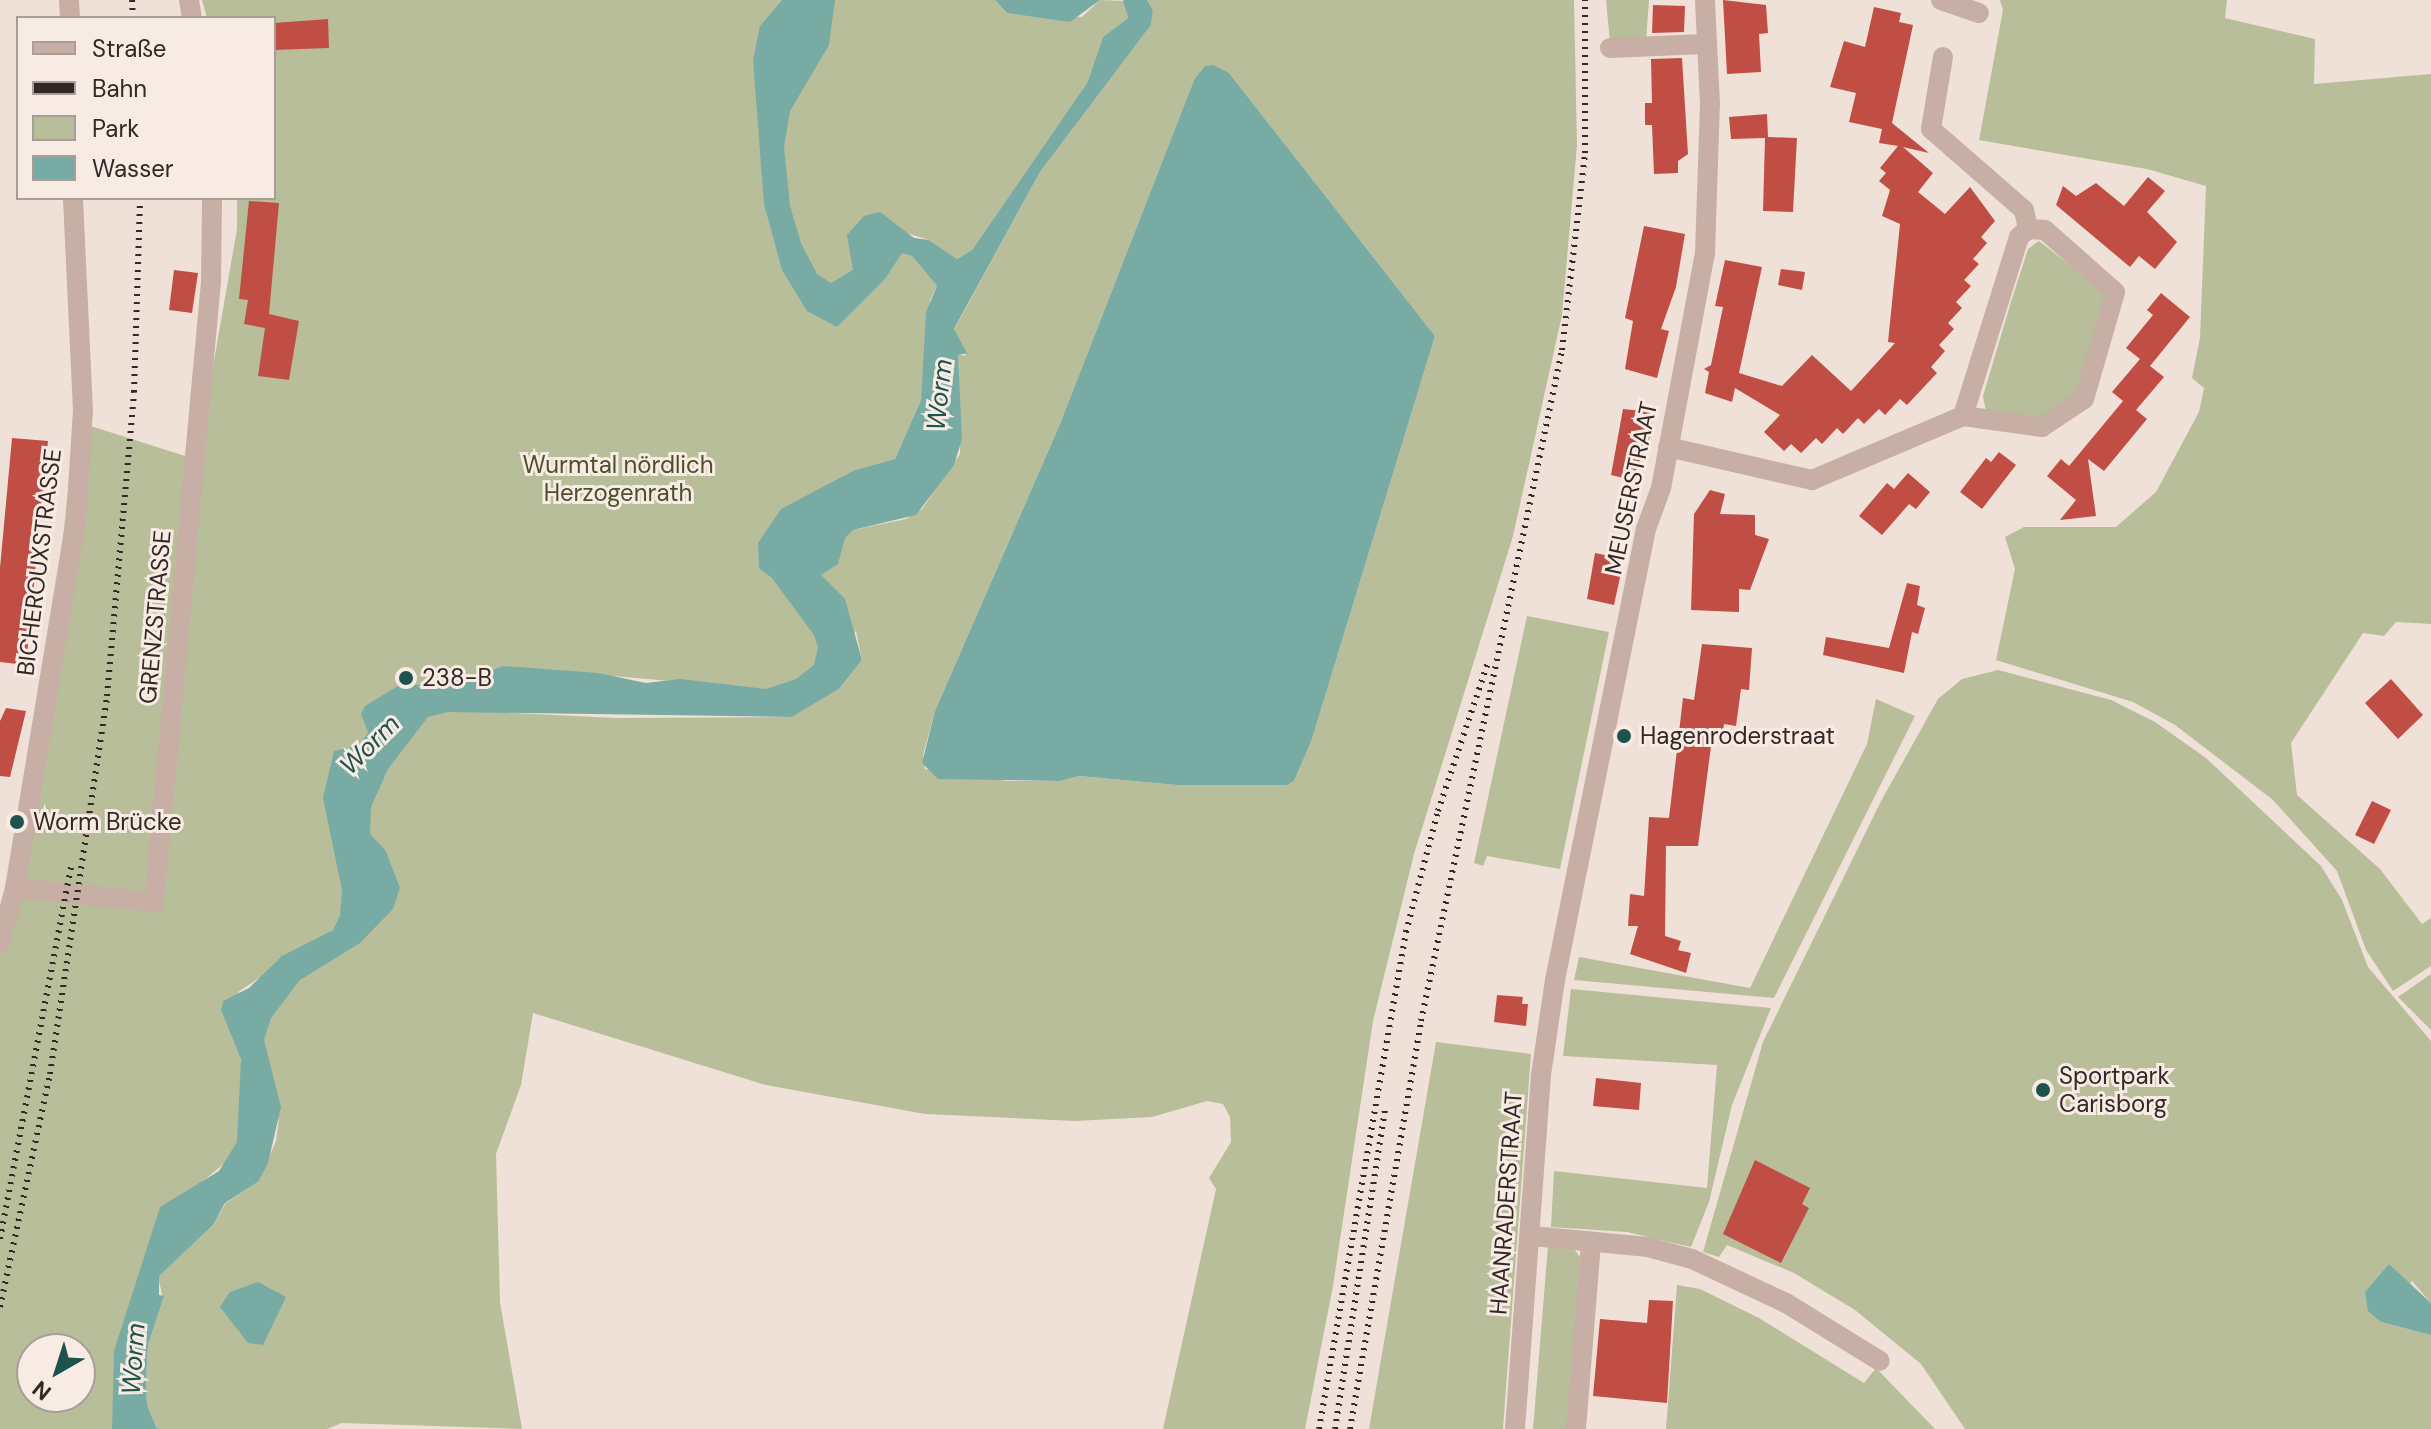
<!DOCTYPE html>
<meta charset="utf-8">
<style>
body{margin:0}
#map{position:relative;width:2431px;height:1429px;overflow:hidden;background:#f0e1d8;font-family:"DM Sans",sans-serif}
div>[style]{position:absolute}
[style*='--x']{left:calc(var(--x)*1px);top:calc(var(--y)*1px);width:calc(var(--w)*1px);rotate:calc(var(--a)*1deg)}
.green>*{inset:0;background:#b8be99}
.water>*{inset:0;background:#79aba5}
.building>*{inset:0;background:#c14e45}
.minor>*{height:20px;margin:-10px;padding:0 10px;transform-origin:10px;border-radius:10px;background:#c7afa5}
.rail>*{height:6px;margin-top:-3px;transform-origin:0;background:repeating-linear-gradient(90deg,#332826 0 2px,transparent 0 8px)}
.dots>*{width:22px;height:22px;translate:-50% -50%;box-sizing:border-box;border:4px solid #f8ebe4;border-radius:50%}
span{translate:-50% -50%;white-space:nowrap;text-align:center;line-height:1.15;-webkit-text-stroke:6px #f8ebe4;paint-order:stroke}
.park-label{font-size:24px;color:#49502b}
.street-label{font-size:24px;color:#332826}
.poi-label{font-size:24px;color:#332826}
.left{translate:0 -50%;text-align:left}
.water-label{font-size:26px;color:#1e524d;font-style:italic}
.legend{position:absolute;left:16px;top:16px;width:260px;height:184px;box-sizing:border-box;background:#f8ebe4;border:2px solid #a99d98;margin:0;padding:10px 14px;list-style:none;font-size:24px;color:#332826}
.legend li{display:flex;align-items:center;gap:16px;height:40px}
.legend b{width:40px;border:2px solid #a99d98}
.north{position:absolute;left:16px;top:1333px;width:80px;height:80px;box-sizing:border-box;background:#f8ebe4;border:2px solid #a99d98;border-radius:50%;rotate:219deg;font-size:22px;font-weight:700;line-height:32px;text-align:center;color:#332826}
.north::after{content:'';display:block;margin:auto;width:28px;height:36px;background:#1e524d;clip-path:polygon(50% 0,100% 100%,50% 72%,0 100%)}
</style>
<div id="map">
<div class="green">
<div style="clip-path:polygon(evenodd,202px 0,995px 0,1007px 13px,1082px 17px,1100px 0,1125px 1px,1128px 18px,1103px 37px,1087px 83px,972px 250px,957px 259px,929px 240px,906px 233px,912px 256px,937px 286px,930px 300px,921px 400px,895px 459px,855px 470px,838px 483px,853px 530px,906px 519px,922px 509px,960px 454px,958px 354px,966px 356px,954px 330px,1040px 172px,1151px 25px,1153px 10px,1147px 0,1574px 0,1577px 145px,1562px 315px,1513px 536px,1414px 854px,1373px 1021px,1333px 1286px,1305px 1429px,1163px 1429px,1216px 1189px,1209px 1178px,1231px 1142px,1230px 1117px,1223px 1104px,1207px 1101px,1152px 1117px,1075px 1121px,925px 1114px,766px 1085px,533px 1013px,521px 1085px,496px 1154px,500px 1302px,522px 1429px,342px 1423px,327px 1429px,157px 1429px,147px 1405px,146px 1379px,148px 1345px,163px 1299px,158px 1276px,213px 1225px,226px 1203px,258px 1182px,276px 1141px,279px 1118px,197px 1186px,150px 1282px,136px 1429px,0 1429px,0 922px,50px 666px,75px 421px,204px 462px,211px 378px,237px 229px,237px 198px,274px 198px,274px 18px,207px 18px,202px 0,1229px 73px,1435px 336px,1311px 742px,1294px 781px,1287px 785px,1177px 785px,1079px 776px,1060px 781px,1007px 781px,925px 769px,923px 755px,935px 711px,1060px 424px,1194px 80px,1229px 73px,202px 0,856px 631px,862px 660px,839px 689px,792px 717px,616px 718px,475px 711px,614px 676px,792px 692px,856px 631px,202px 0,386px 851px,400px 887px,300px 980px,271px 1017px,265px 1035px,238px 992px,333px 930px,386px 851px,202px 0,32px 1349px,80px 1349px,80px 1397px,32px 1397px,32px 1349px)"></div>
<div style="clip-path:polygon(1606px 0,1649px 0,1646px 41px,1610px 42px)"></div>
<div style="clip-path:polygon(2000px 0,2227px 0,2225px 18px,2315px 39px,2314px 84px,2431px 74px,2431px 624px,2396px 622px,2384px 636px,2363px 633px,2291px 743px,2297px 795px,2380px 869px,2422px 924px,2431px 918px,2431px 966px,2393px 991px,2366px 950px,2337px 871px,2273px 800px,2175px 725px,2133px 702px,1996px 660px,2015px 569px,2005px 537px,2024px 527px,2116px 527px,2156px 492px,2199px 412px,2204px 388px,2192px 378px,2200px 338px,2206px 186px,2147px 169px,1979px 140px,2003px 10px)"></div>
<div style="clip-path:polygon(2039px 241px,2107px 294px,2076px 396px,2045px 417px,1986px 411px,1983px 396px,2011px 302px,2028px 249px)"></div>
<div style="clip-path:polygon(1527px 616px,1609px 632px,1560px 869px,1487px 856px,1483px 866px,1474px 863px)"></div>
<div style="clip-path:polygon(1998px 670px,2111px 700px,2155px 722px,2206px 758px,2321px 866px,2342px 900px,2368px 967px,2431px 1041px,2431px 1303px,2412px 1281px,2381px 1322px,2431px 1335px,2431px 1429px,1965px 1429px,1921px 1364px,1855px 1310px,1794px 1273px,1727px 1245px,1719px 1257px,1703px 1252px,1763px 1042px,1881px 801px,1938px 699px,1962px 679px)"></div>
<div style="clip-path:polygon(1876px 699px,1915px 716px,1774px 998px,1574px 980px,1579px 957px,1750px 988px,1867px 744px)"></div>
<div style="clip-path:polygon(2431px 974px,2431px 1030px,2398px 997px)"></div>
<div style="clip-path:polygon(1571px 989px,1771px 1008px,1732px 1105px,1709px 1202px,1691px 1247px,1627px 1232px,1551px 1227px,1554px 1171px,1707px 1188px,1717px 1065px,1563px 1056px)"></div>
<div style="clip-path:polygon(1436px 1042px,1531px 1054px,1503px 1429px,1369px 1429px)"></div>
<div style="clip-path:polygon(1548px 1246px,1574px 1249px,1580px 1257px,1568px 1429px,1533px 1429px)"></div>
<div style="clip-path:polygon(1677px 1285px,1700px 1289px,1759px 1318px,1864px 1383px,1876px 1368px,1935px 1429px,1666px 1429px)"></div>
</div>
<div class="water">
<div style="clip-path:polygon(782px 0,835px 0,829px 45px,790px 111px,784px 147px,790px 206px,801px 243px,817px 274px,831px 283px,853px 270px,847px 235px,864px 216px,880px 212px,914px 238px,929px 240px,957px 259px,972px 250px,1087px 83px,1103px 37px,1128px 18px,1123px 0,1147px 0,1153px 10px,1151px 25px,1040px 172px,954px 329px,967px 353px,958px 355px,962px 439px,954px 465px,916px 515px,853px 530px,845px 538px,838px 564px,821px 575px,845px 599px,862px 660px,839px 689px,792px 717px,448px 712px,428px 717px,388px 769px,371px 807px,370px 834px,386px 851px,400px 887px,393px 909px,360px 943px,300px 980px,271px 1018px,264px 1040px,281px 1107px,268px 1163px,258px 1182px,225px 1203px,213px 1225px,159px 1276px,159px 1295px,164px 1296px,148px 1345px,146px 1379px,147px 1405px,157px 1429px,112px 1429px,114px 1351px,160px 1207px,219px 1171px,237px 1142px,241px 1059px,221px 1010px,223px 1001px,249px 988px,282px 956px,333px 930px,340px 916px,342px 890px,323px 798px,334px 751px,359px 746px,368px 732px,361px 714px,365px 706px,398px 686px,463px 682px,503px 666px,598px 673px,646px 683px,680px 679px,766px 689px,796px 679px,814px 665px,818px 647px,814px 635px,772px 578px,759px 568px,758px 543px,781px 509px,855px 470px,895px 459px,921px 400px,926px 312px,937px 286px,912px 256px,902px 253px,885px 279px,837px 327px,807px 311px,782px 270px,764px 204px,753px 60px,760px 26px)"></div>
<div style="clip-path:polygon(995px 0,1100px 0,1070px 22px,1007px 13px)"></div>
<div style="clip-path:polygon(1213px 65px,1229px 73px,1435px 336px,1311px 742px,1294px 781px,1287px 785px,1177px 785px,1079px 776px,1060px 781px,938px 779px,922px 763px,935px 711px,1060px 424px,1194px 80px,1205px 66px)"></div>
<div style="clip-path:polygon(2389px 1264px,2431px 1303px,2431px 1335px,2381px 1322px,2368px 1311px,2365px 1292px)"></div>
<div style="clip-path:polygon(258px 1282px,286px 1297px,263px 1345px,248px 1343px,220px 1307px,230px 1292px)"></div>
</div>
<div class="building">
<div style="clip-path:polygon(1723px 0,1766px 5px,1768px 33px,1759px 34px,1761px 72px,1727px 74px)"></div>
<div style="clip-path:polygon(1653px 5px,1685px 6px,1684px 32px,1652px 33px)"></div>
<div style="clip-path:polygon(1874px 7px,1901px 13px,1899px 22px,1913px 25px,1892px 123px,1929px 153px,1903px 147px,1933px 173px,1918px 192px,1945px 214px,1970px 187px,1995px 221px,1981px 237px,1987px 243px,1973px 259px,1979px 264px,1964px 280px,1971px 286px,1956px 302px,1962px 308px,1948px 323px,1954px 329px,1939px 345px,1945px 351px,1931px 367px,1937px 373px,1907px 405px,1900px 399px,1885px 415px,1879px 409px,1864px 424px,1858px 418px,1843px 434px,1837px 428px,1822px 444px,1816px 438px,1801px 453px,1791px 444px,1784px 451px,1764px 432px,1780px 415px,1735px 388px,1732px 402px,1705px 393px,1709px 372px,1704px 369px,1711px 365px,1723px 307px,1715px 306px,1725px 260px,1762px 267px,1739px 373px,1782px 386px,1812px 355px,1851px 391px,1895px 343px,1888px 342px,1900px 224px,1882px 216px,1890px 190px,1879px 181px,1886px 173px,1880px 168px,1898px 146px,1879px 143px,1882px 129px,1849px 122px,1856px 93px,1830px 87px,1844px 41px,1865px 47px)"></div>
<div style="clip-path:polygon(328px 19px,329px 48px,274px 50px,274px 23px)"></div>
<div style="clip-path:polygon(1682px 58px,1688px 154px,1678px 161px,1678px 173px,1654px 174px,1652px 125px,1645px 125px,1645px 103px,1652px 103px,1651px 59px)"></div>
<div style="clip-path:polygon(1767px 114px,1768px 137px,1797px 138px,1793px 212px,1763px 211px,1765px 138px,1731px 139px,1729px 117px)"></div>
<div style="clip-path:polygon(2148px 177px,2165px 191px,2147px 212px,2177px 242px,2155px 269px,2139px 256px,2130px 267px,2056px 205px,2063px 186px,2076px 196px,2096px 183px,2124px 206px)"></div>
<div style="clip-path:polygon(249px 201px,279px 203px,269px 314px,299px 321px,289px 380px,258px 376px,265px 328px,244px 324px,248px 300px,239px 299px)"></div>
<div style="clip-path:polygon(1644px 226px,1685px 234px,1676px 287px,1661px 329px,1669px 331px,1657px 378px,1625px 369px,1633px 321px,1625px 318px)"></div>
<div style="clip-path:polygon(1781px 269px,1805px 272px,1802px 290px,1778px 285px)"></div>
<div style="clip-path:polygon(174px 270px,198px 273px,192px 313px,169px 310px)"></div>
<div style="clip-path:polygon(2161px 293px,2190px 317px,2150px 366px,2164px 377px,2136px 410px,2147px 419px,2104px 471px,2088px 459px,2096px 516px,2060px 520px,2076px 500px,2047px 476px,2061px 459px,2069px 466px,2123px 401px,2112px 392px,2140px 359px,2126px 348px,2153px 315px,2147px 310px)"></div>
<div style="clip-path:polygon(1623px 409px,1653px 412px,1651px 434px,1632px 480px,1611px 475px)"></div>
<div style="clip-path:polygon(12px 438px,48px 441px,26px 665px,0 662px,0 568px)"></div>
<div style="clip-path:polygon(1999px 452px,2016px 465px,1982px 509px,1960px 492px,1986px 458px,1991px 462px)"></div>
<div style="clip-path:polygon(1908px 473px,1930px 492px,1916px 509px,1909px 504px,1882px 535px,1859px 516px,1887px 483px,1894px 489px)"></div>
<div style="clip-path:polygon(1710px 490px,1725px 494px,1720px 514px,1755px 515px,1755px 535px,1769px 539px,1750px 590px,1739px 589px,1739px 612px,1691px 610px,1694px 514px)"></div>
<div style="clip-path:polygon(1595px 553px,1624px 559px,1614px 605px,1587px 599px)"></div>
<div style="clip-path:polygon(1907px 583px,1920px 586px,1917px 605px,1925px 608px,1918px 634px,1912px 632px,1904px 673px,1823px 655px,1826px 637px,1889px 648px)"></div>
<div style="clip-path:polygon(1702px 644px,1752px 648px,1749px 690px,1741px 689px,1736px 726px,1724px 724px,1723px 733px,1713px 731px,1698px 846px,1666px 846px,1665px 936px,1681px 941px,1678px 950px,1691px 953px,1686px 973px,1630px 954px,1638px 926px,1628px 926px,1630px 894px,1644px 896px,1649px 817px,1669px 818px,1683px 698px,1694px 700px)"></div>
<div style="clip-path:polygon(2391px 679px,2423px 715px,2398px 739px,2365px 703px)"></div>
<div style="clip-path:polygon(6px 708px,26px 711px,10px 777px,0 776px,0 721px)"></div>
<div style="clip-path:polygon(2372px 801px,2391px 810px,2374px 844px,2355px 835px)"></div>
<div style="clip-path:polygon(1497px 995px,1523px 997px,1522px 1004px,1528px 1004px,1526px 1026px,1494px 1022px)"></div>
<div style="clip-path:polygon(1596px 1078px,1641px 1083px,1639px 1110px,1593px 1106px)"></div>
<div style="clip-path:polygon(1755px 1160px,1810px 1188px,1802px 1204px,1809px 1208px,1781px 1263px,1723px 1234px)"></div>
<div style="clip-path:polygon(1649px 1300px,1673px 1301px,1667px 1403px,1593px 1396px,1600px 1319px,1647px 1323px)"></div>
</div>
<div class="minor">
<div style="--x:69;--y:0;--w:18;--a:87"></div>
<div style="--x:189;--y:0;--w:18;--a:81"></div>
<div style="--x:1941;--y:0;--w:40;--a:18.9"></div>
<div style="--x:1610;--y:48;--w:95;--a:-2.4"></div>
<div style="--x:1943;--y:57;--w:73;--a:99.5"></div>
<div style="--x:1931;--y:129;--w:123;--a:41.1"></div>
<div style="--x:2024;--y:210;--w:19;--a:78"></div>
<div style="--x:1668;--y:447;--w:148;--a:12.9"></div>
<div style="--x:1812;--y:480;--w:164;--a:-23"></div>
<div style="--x:1963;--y:416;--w:80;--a:7.9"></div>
<div style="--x:2042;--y:427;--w:50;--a:-33.7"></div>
<div style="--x:2084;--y:399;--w:111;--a:-73.8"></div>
<div style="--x:2115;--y:292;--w:94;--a:-138.5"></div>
<div style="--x:2045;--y:230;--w:17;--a:-177"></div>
<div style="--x:2028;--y:229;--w:12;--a:138"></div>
<div style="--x:2019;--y:237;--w:188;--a:107.4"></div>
<div style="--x:15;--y:888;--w:140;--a:5.8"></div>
<div style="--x:154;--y:902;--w:623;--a:-84.75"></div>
<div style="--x:211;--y:282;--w:84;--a:-89.3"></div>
<div style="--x:0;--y:943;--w:57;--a:-74.7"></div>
<div style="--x:15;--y:888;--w:372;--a:-80.6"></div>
<div style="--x:76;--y:521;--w:110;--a:-86.4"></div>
<div style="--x:83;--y:411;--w:213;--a:-92.7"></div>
<div style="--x:1532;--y:1236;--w:117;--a:5.4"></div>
<div style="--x:1648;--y:1247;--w:46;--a:15.3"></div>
<div style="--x:1692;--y:1259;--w:104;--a:25.1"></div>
<div style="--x:1786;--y:1303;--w:110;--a:31.7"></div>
<div style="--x:1515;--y:1429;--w:355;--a:-85.8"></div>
<div style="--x:1541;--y:1075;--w:96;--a:-81.6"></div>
<div style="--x:1555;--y:980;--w:460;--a:-78.6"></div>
<div style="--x:1646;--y:529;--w:44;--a:-69.9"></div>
<div style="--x:1661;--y:488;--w:239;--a:-79.4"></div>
<div style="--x:1705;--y:253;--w:149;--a:-88.1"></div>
<div style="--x:1710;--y:104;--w:104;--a:-92.8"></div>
<div style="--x:1576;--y:1429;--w:188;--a:-85.4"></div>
</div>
<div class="rail">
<div style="--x:132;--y:0;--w:18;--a:87"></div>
<div style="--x:0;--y:1239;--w:383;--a:-79.2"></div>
<div style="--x:0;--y:1307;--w:238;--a:-77.9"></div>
<div style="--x:50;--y:1074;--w:382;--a:-81.4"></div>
<div style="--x:107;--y:696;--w:305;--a:-84.9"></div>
<div style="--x:134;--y:392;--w:194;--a:-88.2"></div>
<div style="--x:1319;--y:1429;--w:505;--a:-80.07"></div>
<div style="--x:1406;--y:932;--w:125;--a:-75.2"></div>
<div style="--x:1438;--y:811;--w:157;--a:-71.4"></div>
<div style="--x:1335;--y:1429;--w:324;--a:-81.1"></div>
<div style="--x:1350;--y:1429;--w:414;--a:-80.1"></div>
<div style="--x:1421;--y:1021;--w:686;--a:-78.13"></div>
<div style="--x:1562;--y:350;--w:198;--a:-83.3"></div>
<div style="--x:1585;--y:153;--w:153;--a:-90"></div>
</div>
<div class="dots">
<div style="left:406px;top:678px;background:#1e524d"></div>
<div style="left:1624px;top:736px;background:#1e524d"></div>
<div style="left:17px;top:822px;background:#1e524d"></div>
<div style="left:2043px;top:1090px;background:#1e524d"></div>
</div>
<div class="park-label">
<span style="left:618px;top:479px">Wurmtal nördlich<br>Herzogenrath</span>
</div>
<div class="street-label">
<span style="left:1631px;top:488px;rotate:-78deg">MEUSERSTRAAT</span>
<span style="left:39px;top:562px;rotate:-83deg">BICHEROUXSTRASSE</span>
<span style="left:155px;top:617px;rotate:-85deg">GRENZSTRASSE</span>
<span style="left:1506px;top:1203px;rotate:-86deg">HAANRADERSTRAAT</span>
</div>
<div class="poi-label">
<span class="left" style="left:422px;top:678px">238-B</span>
<span class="left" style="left:1640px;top:736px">Hagenroderstraat</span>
<span class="left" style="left:33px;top:822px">Worm Brücke</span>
<span class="left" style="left:2059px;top:1090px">Sportpark<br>Carisborg</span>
</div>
<div class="water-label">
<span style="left:940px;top:395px;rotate:-84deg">Worm</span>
<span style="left:370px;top:745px;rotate:-45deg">Worm</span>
<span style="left:134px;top:1359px;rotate:-86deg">Worm</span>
</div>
<ul class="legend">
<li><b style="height:10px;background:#c7afa5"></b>Straße</li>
<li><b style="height:10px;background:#332826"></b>Bahn</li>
<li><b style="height:22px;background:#b8be99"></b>Park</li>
<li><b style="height:22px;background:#79aba5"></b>Wasser</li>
</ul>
<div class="north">N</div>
</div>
